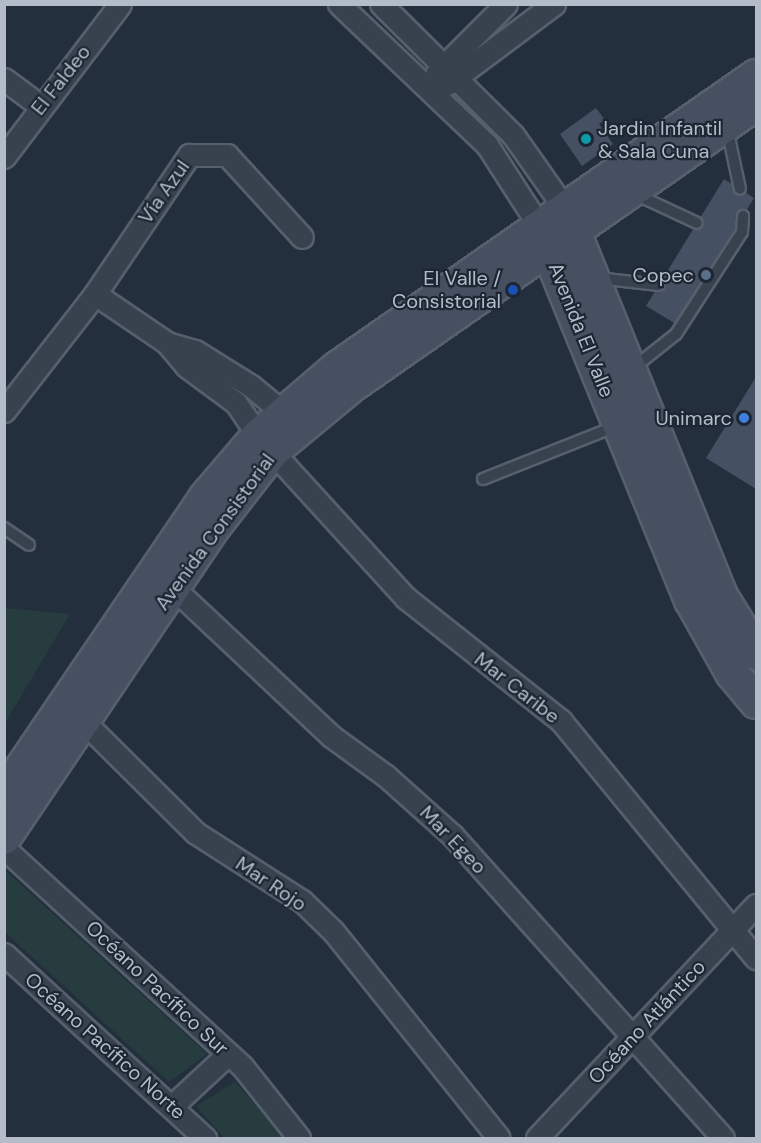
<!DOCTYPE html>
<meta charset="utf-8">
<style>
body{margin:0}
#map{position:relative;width:761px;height:1143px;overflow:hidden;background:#242f3e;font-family:"DM Sans",sans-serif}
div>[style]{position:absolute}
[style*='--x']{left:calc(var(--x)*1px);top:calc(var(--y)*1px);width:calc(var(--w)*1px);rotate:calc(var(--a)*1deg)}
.green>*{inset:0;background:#263c3f}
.building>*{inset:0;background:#455162}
.roads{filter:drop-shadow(2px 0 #565f6c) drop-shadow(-2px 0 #565f6c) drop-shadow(0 2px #565f6c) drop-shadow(0 -2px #565f6c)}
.lane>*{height:10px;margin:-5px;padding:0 5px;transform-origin:5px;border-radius:5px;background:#38414e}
.street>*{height:21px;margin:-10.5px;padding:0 10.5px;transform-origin:10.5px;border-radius:10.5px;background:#38414e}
.secondary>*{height:32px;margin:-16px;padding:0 16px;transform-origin:16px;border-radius:16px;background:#465061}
.dots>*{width:16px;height:16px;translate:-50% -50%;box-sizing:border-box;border:3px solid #1d2633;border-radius:50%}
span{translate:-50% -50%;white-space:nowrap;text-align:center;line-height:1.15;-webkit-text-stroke:4.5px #1d2633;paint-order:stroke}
.street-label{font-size:20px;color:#b4bcc9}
.poi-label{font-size:20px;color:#b4bcc9}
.left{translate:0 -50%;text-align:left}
.right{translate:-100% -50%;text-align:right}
.frame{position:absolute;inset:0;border:6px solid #b4bcc9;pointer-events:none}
</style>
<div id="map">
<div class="green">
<div style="clip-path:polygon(5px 608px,70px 614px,5px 723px)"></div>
<div style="clip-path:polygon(5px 870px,207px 1054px,169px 1082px,5px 932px)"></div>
<div style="clip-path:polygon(235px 1082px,285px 1138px,224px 1138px,196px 1106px)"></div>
</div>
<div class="building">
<div style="clip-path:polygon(596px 108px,605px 120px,599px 124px,613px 144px,582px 166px,560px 134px)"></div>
<div style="clip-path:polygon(724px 179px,754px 198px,676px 324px,646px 306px)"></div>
<div style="clip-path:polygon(756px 377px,756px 489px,706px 458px)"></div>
</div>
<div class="roads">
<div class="lane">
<div style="--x:727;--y:128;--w:62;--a:78"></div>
<div style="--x:635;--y:194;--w:68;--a:25.1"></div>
<div style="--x:597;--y:278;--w:62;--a:6.4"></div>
<div style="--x:632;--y:369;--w:56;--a:-38.5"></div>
<div style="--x:676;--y:334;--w:121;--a:-57.1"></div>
<div style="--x:742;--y:232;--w:16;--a:-86"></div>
<div style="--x:483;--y:479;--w:143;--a:-21.7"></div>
<div style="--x:4;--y:528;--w:30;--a:34"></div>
</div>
<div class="street">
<div style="--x:339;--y:4;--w:204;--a:43.6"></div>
<div style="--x:487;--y:145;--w:94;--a:57.2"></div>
<div style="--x:381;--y:4;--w:186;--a:44.8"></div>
<div style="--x:513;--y:135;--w:87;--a:54.8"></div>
<div style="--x:436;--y:74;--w:99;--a:-45"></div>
<div style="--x:4;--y:79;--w:44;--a:36.6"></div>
<div style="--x:447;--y:84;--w:134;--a:-36.8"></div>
<div style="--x:4;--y:157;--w:192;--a:-52.8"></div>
<div style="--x:95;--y:294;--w:168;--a:-55.9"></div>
<div style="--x:189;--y:155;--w:38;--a:0"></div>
<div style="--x:227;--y:155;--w:111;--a:47.6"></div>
<div style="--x:167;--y:343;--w:29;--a:16"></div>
<div style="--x:195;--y:351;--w:66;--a:32"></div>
<div style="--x:251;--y:386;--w:57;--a:39.3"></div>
<div style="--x:4;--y:411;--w:148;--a:-52.1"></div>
<div style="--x:95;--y:294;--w:87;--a:34.2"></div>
<div style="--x:167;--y:343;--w:30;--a:50"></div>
<div style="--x:186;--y:366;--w:62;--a:36.5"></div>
<div style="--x:236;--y:403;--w:40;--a:56"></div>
<div style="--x:258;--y:436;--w:219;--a:47.6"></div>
<div style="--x:406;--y:598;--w:198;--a:38.4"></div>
<div style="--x:561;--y:721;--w:307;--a:50.6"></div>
<div style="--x:165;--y:580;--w:228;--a:43.2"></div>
<div style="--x:331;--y:736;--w:68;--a:36"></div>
<div style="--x:386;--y:776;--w:90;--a:41.8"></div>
<div style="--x:453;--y:836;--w:405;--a:48.2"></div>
<div style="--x:75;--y:713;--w:170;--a:44.8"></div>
<div style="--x:196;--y:833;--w:126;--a:32.7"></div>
<div style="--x:302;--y:901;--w:43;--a:44.1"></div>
<div style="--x:333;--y:931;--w:265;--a:51.3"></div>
<div style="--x:4;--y:848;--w:323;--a:42.5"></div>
<div style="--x:242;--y:1066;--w:92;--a:51.6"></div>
<div style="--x:4;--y:954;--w:273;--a:42.5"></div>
<div style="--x:172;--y:1106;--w:76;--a:-42.9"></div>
<div style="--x:537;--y:1138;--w:320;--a:-46.8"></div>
</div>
<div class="secondary">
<div style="--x:566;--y:212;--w:414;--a:68"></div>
<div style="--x:721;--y:596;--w:67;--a:58.4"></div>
<div style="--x:539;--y:228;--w:402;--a:67.8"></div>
<div style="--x:691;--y:600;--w:84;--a:60.7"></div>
<div style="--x:732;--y:673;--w:38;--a:50"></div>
<div style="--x:4;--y:794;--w:358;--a:-55.8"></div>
<div style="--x:205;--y:498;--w:82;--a:-49.5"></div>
<div style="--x:258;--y:436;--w:104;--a:-40.7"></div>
<div style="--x:337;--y:368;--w:511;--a:-34.87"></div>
<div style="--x:4;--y:838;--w:375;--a:-56"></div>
<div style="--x:214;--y:527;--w:96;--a:-52.2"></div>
<div style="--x:273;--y:451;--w:100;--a:-39.7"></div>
<div style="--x:350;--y:387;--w:495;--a:-34.9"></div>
</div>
</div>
<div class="dots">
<div style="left:586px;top:139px;background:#0f9aa8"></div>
<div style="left:706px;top:275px;background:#5c6f8a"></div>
<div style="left:513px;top:290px;background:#1a4fb4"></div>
<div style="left:744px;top:418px;background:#3f7fe0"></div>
</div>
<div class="street-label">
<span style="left:61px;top:80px;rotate:-52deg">El Faldeo</span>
<span style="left:164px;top:192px;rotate:-55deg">Vía Azul</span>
<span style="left:581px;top:330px;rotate:68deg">Avenida El Valle</span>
<span style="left:215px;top:532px;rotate:-54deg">Avenida Consistorial</span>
<span style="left:517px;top:688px;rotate:38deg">Mar Caribe</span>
<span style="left:453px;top:840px;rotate:46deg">Mar Egeo</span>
<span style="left:271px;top:884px;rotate:34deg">Mar Rojo</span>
<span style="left:157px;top:988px;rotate:43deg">Océano Pacífico Sur</span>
<span style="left:647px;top:1022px;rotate:-47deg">Océano Atlántico</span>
<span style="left:105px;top:1046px;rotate:42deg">Océano Pacífico Norte</span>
</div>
<div class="poi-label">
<span class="left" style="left:598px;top:140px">Jardin Infantil<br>&amp; Sala Cuna</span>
<span class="right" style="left:694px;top:275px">Copec</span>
<span class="right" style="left:501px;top:290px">El Valle /<br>Consistorial</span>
<span class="right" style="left:732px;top:418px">Unimarc</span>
</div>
<div class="frame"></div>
</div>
